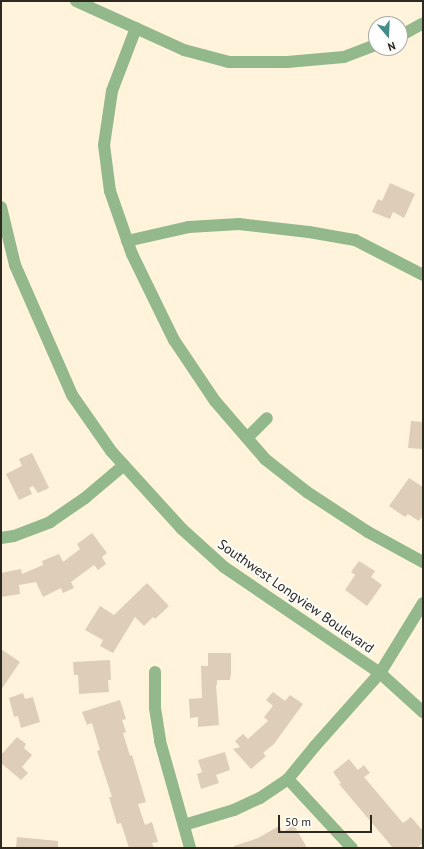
<!DOCTYPE html>
<style>
body{margin:0}
#map{position:relative;width:424px;height:849px;overflow:hidden;background:#fff4db;font-family:"PT Sans",sans-serif}
div>[style]{position:absolute}
[style*='--x']{left:calc(var(--x)*1px);top:calc(var(--y)*1px);width:calc(var(--w)*1px);rotate:calc(var(--a)*1deg)}
.building>*{inset:0;background:#decdb7}
.minor>*{height:12px;margin:-6px;padding:0 6px;transform-origin:6px;border-radius:6px;background:#92b88c}
span{translate:-50% -50%;white-space:nowrap;text-align:center;line-height:1.15;-webkit-text-stroke:3.5px #fff;paint-order:stroke}
.street-label{font-size:14px;color:#2d2920}
.frame{position:absolute;inset:0;border:2px solid #2d2920;pointer-events:none}
.north{position:absolute;left:368px;top:16px;width:40px;height:40px;box-sizing:border-box;background:#fff;border:1px solid #aba9a6;border-radius:50%;rotate:161deg;font-size:11px;font-weight:700;line-height:16px;text-align:center;color:#2d2920}
.north::after{content:'';display:block;margin:auto;width:14px;height:18px;background:#448c89;clip-path:polygon(50% 0,100% 100%,50% 72%,0 100%)}
.scale{position:absolute;left:278px;top:815px;width:94px;height:18px;box-sizing:border-box;border:2px solid #2d2920;border-top:0;padding-left:5px;font-size:12px;line-height:14px;white-space:nowrap;color:#2d2920;-webkit-text-stroke:3px #fff;paint-order:stroke}
</style>
<div id="map">
<div class="building">
<div style="clip-path:polygon(390px 183px,415px 194px,404px 218px,393px 212px,390px 219px,372px 212px,378px 199px,382px 201px)"></div>
<div style="clip-path:polygon(411px 421px,423px 422px,423px 449px,408px 448px)"></div>
<div style="clip-path:polygon(32px 453px,49px 488px,38px 493px,33px 486px,29px 488px,32px 494px,19px 500px,6px 474px,22px 466px,19px 459px)"></div>
<div style="clip-path:polygon(409px 478px,423px 487px,423px 515px,419px 521px,408px 514px,405px 517px,389px 506px)"></div>
<div style="clip-path:polygon(92px 533px,107px 553px,102px 557px,106px 564px,98px 570px,94px 565px,71px 582px,74px 588px,63px 593px,61px 588px,43px 597px,36px 582px,19px 585px,20px 594px,1px 597px,1px 573px,21px 569px,22px 574px,43px 565px,42px 561px,59px 554px,63px 562px,80px 549px,77px 544px)"></div>
<div style="clip-path:polygon(359px 561px,375px 571px,371px 577px,382px 585px,367px 606px,345px 590px,355px 575px,351px 572px)"></div>
<div style="clip-path:polygon(147px 583px,169px 606px,155px 619px,153px 617px,144px 626px,135px 617px,113px 653px,100px 646px,103px 640px,85px 630px,100px 606px,114px 615px)"></div>
<div style="clip-path:polygon(1px 649px,20px 662px,1px 690px)"></div>
<div style="clip-path:polygon(208px 653px,231px 653px,231px 673px,230px 680px,217px 680px,217px 685px,216px 685px,219px 725px,198px 727px,198px 717px,190px 718px,189px 699px,202px 698px,201px 666px,208px 666px)"></div>
<div style="clip-path:polygon(110px 660px,111px 680px,108px 680px,109px 692px,79px 694px,78px 675px,74px 675px,73px 662px)"></div>
<div style="clip-path:polygon(273px 692px,285px 701px,290px 695px,303px 704px,274px 744px,263px 753px,266px 756px,251px 769px,233px 749px,240px 747px,235px 741px,243px 734px,248px 739px,268px 721px,264px 717px,273px 706px,266px 700px)"></div>
<div style="clip-path:polygon(23px 693px,25px 699px,33px 697px,40px 722px,21px 728px,18px 716px,14px 717px,9px 698px)"></div>
<div style="clip-path:polygon(120px 700px,126px 719px,122px 720px,126px 732px,123px 733px,130px 756px,132px 755px,146px 802px,138px 804px,145px 825px,152px 822px,158px 842px,152px 843px,154px 848px,129px 848px,121px 823px,117px 824px,109px 797px,112px 797px,97px 751px,100px 750px,92px 723px,87px 725px,82px 712px)"></div>
<div style="clip-path:polygon(17px 737px,26px 744px,24px 748px,32px 755px,22px 767px,28px 773px,21px 780px,1px 763px,1px 755px)"></div>
<div style="clip-path:polygon(225px 752px,230px 770px,216px 775px,219px 783px,201px 789px,197px 774px,202px 772px,198px 760px)"></div>
<div style="clip-path:polygon(349px 759px,358px 770px,364px 765px,370px 773px,364px 777px,403px 823px,411px 817px,423px 831px,423px 843px,417px 848px,393px 848px,339px 784px,341px 783px,333px 772px)"></div>
<div style="clip-path:polygon(294px 825px,307px 848px,234px 848px,234px 846px,258px 838px,279px 826px,283px 832px)"></div>
<div style="clip-path:polygon(17px 837px,58px 841px,58px 848px,16px 848px)"></div>
</div>
<div class="minor">
<div style="--x:76;--y:1;--w:119;--a:24.4"></div>
<div style="--x:184;--y:50;--w:47;--a:14.9"></div>
<div style="--x:229;--y:62;--w:58;--a:0"></div>
<div style="--x:287;--y:62;--w:57;--a:-5"></div>
<div style="--x:344;--y:57;--w:34;--a:-21"></div>
<div style="--x:136;--y:28;--w:67;--a:110.9"></div>
<div style="--x:112;--y:91;--w:55;--a:98.4"></div>
<div style="--x:104;--y:145;--w:46;--a:82.6"></div>
<div style="--x:110;--y:191;--w:67;--a:70.8"></div>
<div style="--x:132;--y:254;--w:96;--a:64"></div>
<div style="--x:174;--y:340;--w:73;--a:56.1"></div>
<div style="--x:215;--y:401;--w:77;--a:49.2"></div>
<div style="--x:265;--y:459;--w:53;--a:38.2"></div>
<div style="--x:307;--y:492;--w:73;--a:33.3"></div>
<div style="--x:368;--y:532;--w:63;--a:28.6"></div>
<div style="--x:400;--y:36;--w:26;--a:-29"></div>
<div style="--x:1;--y:207;--w:60;--a:76.4"></div>
<div style="--x:15;--y:265;--w:142;--a:66.3"></div>
<div style="--x:72;--y:395;--w:68;--a:55.1"></div>
<div style="--x:111;--y:451;--w:105;--a:47.7"></div>
<div style="--x:182;--y:529;--w:57;--a:42.1"></div>
<div style="--x:224;--y:567;--w:189;--a:34.2"></div>
<div style="--x:380;--y:673;--w:58;--a:42.2"></div>
<div style="--x:127;--y:241;--w:64;--a:-12.7"></div>
<div style="--x:189;--y:227;--w:50;--a:-3.4"></div>
<div style="--x:239;--y:224;--w:70;--a:6.5"></div>
<div style="--x:309;--y:232;--w:47;--a:9.9"></div>
<div style="--x:355;--y:240;--w:76;--a:27.2"></div>
<div style="--x:247;--y:438;--w:28;--a:-45"></div>
<div style="--x:1;--y:538;--w:13;--a:-9"></div>
<div style="--x:14;--y:536;--w:39;--a:-21"></div>
<div style="--x:50;--y:522;--w:42;--a:-34.4"></div>
<div style="--x:85;--y:498;--w:51;--a:-40.2"></div>
<div style="--x:155;--y:672;--w:36;--a:90"></div>
<div style="--x:155;--y:708;--w:33;--a:81"></div>
<div style="--x:160;--y:741;--w:111;--a:74.3"></div>
<div style="--x:288;--y:779;--w:94;--a:47.2"></div>
<div style="--x:184;--y:825;--w:52;--a:-16.7"></div>
<div style="--x:234;--y:810;--w:29;--a:-25"></div>
<div style="--x:260;--y:798;--w:34;--a:-34"></div>
<div style="--x:288;--y:779;--w:43;--a:-50.7"></div>
<div style="--x:315;--y:746;--w:98;--a:-48.3"></div>
<div style="--x:380;--y:673;--w:82;--a:-58.4"></div>
</div>
<div class="street-label">
<span style="left:296px;top:596px;rotate:35deg">Southwest Longview Boulevard</span>
</div>
<div class="frame"></div>
<div class="north">N</div>
<div class="scale">50 m</div>
</div>
